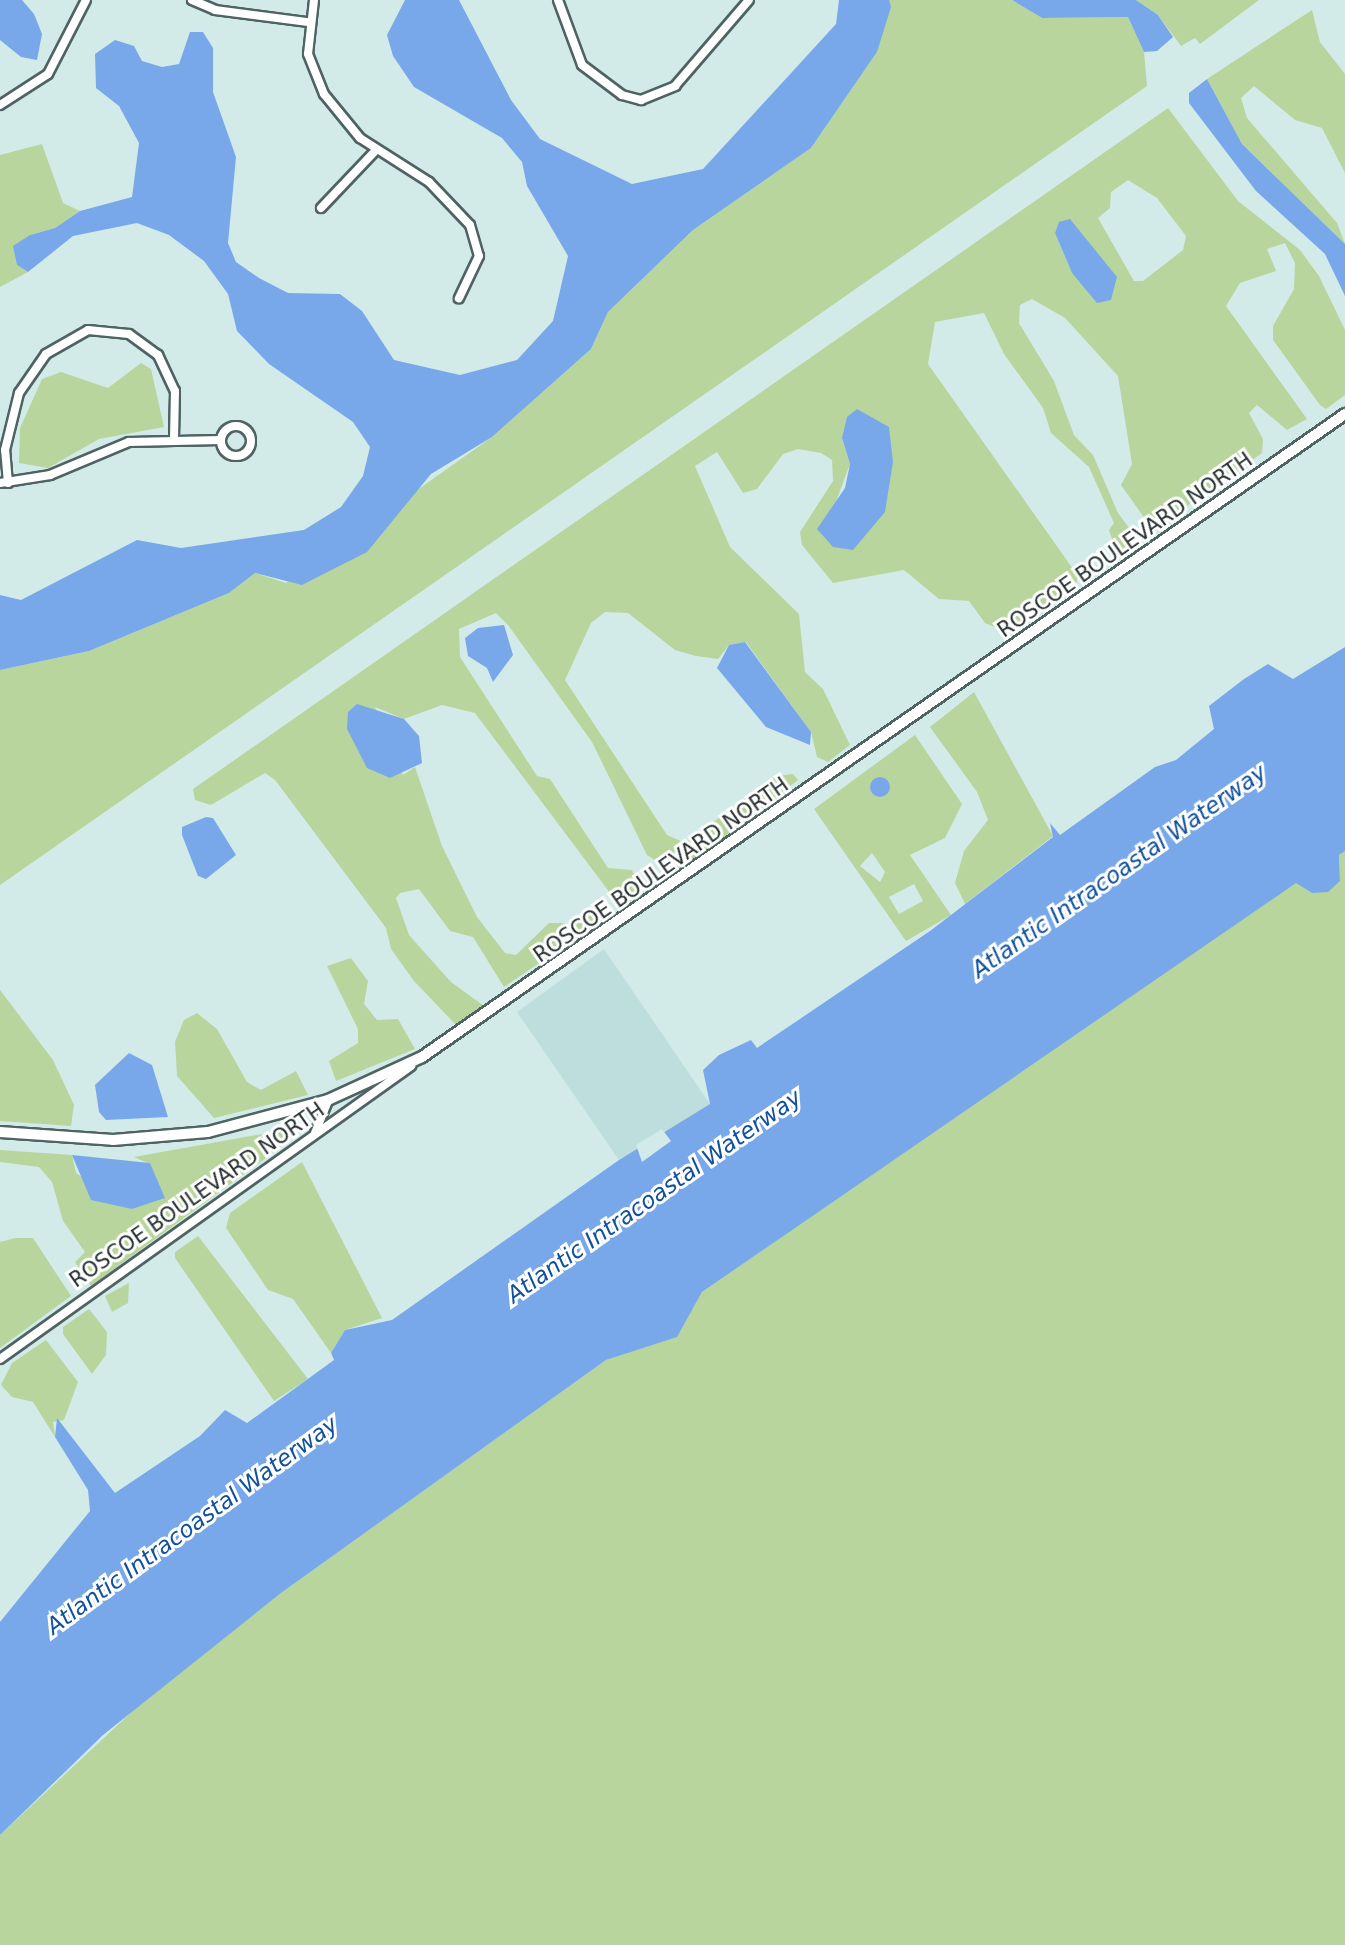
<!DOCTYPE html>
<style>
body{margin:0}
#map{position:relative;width:1345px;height:1945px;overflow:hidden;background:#d2ebe9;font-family:"DejaVu Sans",sans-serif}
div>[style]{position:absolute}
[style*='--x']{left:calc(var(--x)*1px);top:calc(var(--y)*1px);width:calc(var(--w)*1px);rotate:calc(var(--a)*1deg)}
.built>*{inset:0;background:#bddedc}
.green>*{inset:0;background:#b9d59e}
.water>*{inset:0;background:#78a8ea}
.round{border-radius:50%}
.pier>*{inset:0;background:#d2ebe9}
.roads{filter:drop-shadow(2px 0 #4e6362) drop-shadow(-2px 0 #4e6362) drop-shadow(0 2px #4e6362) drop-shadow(0 -2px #4e6362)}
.street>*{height:8px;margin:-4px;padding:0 4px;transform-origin:4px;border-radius:4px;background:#fff}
.street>.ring{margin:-4px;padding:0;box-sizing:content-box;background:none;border:8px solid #fff;border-radius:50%}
.secondary>*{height:10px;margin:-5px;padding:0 5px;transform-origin:5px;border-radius:5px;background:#fff}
span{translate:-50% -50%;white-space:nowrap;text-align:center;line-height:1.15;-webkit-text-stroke:6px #fff;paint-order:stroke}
.street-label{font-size:21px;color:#273030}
.water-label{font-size:23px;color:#10509d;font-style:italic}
</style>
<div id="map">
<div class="built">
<div style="clip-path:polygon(604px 949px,710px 1104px,619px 1160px,517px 1012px)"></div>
</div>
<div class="green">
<div style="clip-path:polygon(889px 0,1012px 0,1042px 18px,1128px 17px,1144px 52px,1147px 86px,0 885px,0 670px,89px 651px,229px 593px,255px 573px,286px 583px,492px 437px,591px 349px,608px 312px,693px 230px,811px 148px,877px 52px)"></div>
<div style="clip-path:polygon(1136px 0,1259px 0,1200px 44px,1195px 38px,1181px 46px,1158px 15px)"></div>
<div style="clip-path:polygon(1312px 10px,1320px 42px,1345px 74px,1345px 173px,1322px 128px,1295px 120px,1254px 86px,1241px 98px,1247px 118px,1337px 223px,1345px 244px,1242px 144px,1207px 79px)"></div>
<div style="clip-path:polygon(evenodd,1168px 108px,1238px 201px,1300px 250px,1319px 276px,1345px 330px,1345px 395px,1326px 409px,1320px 405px,1273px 340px,1273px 326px,1294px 289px,1295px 263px,1285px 243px,1267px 249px,1276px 271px,1240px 283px,1226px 306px,1307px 419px,1287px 430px,1257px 405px,1249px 413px,1263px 439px,1262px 453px,1153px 530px,1121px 485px,1132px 464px,1118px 376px,1065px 318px,1032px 299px,1020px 305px,1019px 323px,1054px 381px,1074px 435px,1093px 455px,1118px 513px,1138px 540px,1119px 560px,1109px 530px,1114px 523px,1089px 467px,1051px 433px,1043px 408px,1004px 354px,984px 313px,935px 322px,928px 364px,1078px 576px,1075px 589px,1009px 633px,985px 623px,969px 601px,939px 599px,904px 570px,833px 583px,802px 545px,800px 532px,833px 481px,832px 460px,821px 453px,798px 449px,783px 454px,757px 489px,743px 493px,717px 452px,695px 466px,730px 547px,799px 614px,805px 672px,823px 689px,850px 745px,828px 762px,817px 757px,811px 732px,746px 642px,729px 645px,718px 659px,696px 656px,675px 650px,628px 613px,605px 612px,591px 623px,565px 680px,667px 835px,685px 843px,776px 776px,793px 774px,798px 780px,676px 874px,647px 855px,592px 742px,508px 625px,496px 613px,459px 629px,460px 657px,537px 776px,550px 779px,608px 868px,632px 870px,639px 887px,631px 901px,619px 905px,475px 713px,442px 705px,404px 719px,375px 707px,403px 775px,415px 767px,442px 846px,477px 917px,505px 953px,516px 955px,549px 923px,572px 923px,600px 912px,607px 917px,504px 987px,473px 937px,450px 931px,419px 889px,400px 893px,396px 898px,409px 935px,451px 982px,484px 1006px,456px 1025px,414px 981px,391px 949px,386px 928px,275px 780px,265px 773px,211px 805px,195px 800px,193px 789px,1168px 108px,1128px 180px,1157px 198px,1186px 236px,1183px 250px,1143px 281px,1134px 281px,1098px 218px,1110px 208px,1111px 192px,1128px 180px,1168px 108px,1055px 233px,1111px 300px,1072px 273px,1055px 233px,1168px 108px,842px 438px,885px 512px,834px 507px,850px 464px,842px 438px)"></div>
<div style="clip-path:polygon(42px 144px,63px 203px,80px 211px,55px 228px,30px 235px,17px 265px,28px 272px,0 287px,0 155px)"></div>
<div style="clip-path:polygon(141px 363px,151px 369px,164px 427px,99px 439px,48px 468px,19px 463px,20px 428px,42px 379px,61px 372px,108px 388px)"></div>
<div style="clip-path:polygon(974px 692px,1053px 836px,965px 904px,955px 883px,964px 851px,988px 820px,977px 792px,930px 727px)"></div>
<div style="clip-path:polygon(evenodd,915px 735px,962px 804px,945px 838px,910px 855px,951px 915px,906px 941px,814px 809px,915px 735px,872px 853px,885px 872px,880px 882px,860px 866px,872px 853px,915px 735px,914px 884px,923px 901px,899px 914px,889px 897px,914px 884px)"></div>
<div style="clip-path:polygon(1345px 851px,1345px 1945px,0 1945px,0 1835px,138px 1706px,281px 1593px,606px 1360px,677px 1336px,702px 1292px,1235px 922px,1296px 882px,1312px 893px,1340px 881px,1339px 855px)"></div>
<div style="clip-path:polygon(351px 958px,368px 981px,364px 1004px,377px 1020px,398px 1019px,415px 1049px,336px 1081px,329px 1061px,358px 1043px,358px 1029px,327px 966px)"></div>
<div style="clip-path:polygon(0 990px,53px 1060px,74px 1105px,71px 1126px,0 1121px)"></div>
<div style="clip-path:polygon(197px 1013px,217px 1029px,247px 1082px,261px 1090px,296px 1071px,308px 1095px,214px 1118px,177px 1076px,175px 1042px,184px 1020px)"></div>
<div style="clip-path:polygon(284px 1130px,289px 1138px,277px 1150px,91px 1286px,75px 1262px,85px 1252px,63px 1221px,52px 1182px,39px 1167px,0 1162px,0 1150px,72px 1155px,76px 1173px,132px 1209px,150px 1164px,134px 1157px)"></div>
<div style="clip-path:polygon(302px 1162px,382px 1318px,345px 1330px,331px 1353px,293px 1299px,268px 1290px,226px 1228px,230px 1213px)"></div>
<div style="clip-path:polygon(198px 1236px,308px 1379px,274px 1401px,175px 1258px,175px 1252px)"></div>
<div style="clip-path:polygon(15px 1238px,33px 1238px,71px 1296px,0 1348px,0 1242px)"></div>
<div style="clip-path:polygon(129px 1283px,128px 1303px,112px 1312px,105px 1296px)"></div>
<div style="clip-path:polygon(89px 1309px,107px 1332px,106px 1355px,92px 1374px,63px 1334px,63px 1327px)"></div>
<div style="clip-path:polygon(46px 1340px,78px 1382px,64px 1420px,53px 1422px,55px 1437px,33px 1402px,12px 1397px,1px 1385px,12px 1363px)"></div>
</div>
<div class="water">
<div style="clip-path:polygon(0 0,22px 0,34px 14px,42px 34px,37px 60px,21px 57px,0 40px)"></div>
<div style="clip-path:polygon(405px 0,459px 0,511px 100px,540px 139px,632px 184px,703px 169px,836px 24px,839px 0,889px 0,891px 7px,877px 52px,811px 148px,693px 230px,608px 312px,591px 349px,492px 437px,431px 474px,367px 552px,302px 585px,255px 573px,229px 593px,89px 651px,0 670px,0 595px,21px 600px,137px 540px,181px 548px,304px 530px,341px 507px,363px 476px,370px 447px,353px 422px,269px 364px,237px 331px,228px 294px,204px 261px,169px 235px,137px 223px,73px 236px,28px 272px,17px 265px,13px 246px,30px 235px,55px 228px,80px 211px,132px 197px,139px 143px,119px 106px,96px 88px,95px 54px,115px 40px,134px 46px,142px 61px,162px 67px,179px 64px,190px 32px,203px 32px,213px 48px,213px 92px,236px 157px,228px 243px,236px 262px,259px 278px,288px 293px,340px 294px,362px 311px,394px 360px,460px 375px,517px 360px,553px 321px,568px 256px,527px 186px,522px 162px,502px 138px,414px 87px,393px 56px,387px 35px)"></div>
<div style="clip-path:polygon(1012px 0,1136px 0,1158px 15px,1173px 37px,1157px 51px,1144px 52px,1128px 17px,1042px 18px)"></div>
<div style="clip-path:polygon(1207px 79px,1242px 144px,1345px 244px,1345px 296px,1325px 254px,1256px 191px,1189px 103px,1189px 93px)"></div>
<div style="clip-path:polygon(1070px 219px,1117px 277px,1111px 300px,1097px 303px,1072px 273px,1055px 233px,1059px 222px)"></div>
<div style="clip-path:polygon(857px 409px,889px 427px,893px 462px,885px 512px,853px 550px,833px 547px,817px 529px,845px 488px,850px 464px,842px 438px,847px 417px)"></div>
<div style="clip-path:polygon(504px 625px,513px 655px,493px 682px,487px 668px,468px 656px,465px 638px,478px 628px)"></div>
<div style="clip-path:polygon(745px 642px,811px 732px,810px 745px,766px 727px,717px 668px,729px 645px)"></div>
<div style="clip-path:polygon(1345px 647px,1345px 851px,1339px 855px,1340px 881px,1328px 892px,1312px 893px,1296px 883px,702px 1292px,677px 1337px,606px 1360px,281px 1593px,103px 1735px,0 1835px,0 1622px,90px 1511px,88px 1490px,55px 1437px,57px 1418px,115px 1493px,200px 1436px,225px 1410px,247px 1423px,334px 1360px,331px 1353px,345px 1330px,392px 1320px,619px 1160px,710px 1104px,703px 1070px,719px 1055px,751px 1040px,757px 1048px,930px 931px,1053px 837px,1050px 823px,1060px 835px,1155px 767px,1176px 760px,1214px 729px,1209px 706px,1244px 679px,1268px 664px,1293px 679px)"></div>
<div style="clip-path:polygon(357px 704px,404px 719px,419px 736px,422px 763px,390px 778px,367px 768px,347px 729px,348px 712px)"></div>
<div class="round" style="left:870px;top:777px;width:20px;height:20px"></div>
<div style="clip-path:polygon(206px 817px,213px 818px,236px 855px,206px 879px,198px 876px,182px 835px,182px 827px)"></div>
<div style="clip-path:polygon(129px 1053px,152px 1065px,168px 1117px,106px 1120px,99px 1112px,95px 1085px)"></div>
<div style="clip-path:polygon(72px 1155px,150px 1163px,165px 1198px,132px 1209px,91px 1200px)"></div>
</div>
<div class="pier">
<div style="clip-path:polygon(662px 1129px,671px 1141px,642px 1162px,636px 1145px)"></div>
</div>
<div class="roads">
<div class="street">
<div style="--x:192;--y:0;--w:25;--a:23"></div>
<div style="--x:215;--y:10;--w:94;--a:7.4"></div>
<div style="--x:314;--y:0;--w:54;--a:96.3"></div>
<div style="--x:308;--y:54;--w:43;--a:68.2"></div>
<div style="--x:324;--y:94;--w:57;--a:50.7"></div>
<div style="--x:360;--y:138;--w:82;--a:32.5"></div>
<div style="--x:429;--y:182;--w:59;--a:46.4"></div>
<div style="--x:470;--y:225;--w:32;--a:74"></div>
<div style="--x:479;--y:256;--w:47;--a:115.5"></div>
<div style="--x:558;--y:0;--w:69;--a:69.7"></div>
<div style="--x:582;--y:65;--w:50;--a:36.9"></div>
<div style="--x:622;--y:95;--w:20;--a:15"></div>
<div style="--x:641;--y:100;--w:37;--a:-22"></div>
<div style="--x:675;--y:86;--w:113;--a:-49.3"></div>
<div style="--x:0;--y:105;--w:57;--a:-32.9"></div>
<div style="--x:48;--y:74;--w:83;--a:-62.8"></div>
<div style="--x:321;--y:208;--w:79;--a:-46.5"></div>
<div class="ring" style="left:221px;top:426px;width:22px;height:22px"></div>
<div style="--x:0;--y:483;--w:51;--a:-9.1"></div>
<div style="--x:50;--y:475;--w:86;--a:-22.7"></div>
<div style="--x:129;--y:442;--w:92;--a:-1.2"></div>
<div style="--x:8;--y:483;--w:33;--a:-95"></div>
<div style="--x:5;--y:450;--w:59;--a:-76.2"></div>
<div style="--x:19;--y:393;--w:47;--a:-55.3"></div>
<div style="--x:46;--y:354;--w:48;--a:-29.7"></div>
<div style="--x:88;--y:330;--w:41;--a:5.6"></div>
<div style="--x:129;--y:334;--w:36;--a:36"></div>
<div style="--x:158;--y:355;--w:40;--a:65"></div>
<div style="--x:175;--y:391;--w:48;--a:91.2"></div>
<div style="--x:315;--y:1133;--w:35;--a:-68"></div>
<div style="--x:0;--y:1359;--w:505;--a:-35.48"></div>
</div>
<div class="secondary">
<div style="--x:0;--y:1132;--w:113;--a:4"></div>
<div style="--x:113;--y:1140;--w:95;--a:-4.8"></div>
<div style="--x:208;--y:1132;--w:124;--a:-14.9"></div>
<div style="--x:328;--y:1100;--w:103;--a:-24.6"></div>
<div style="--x:422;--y:1057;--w:1125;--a:-34.86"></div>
</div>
</div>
<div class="street-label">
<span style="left:1125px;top:545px;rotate:-35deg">ROSCOE BOULEVARD NORTH</span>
<span style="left:661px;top:870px;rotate:-35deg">ROSCOE BOULEVARD NORTH</span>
<span style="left:197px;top:1195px;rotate:-35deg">ROSCOE BOULEVARD NORTH</span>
</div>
<div class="water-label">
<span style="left:1119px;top:871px;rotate:-35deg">Atlantic Intracoastal Waterway</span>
<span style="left:654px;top:1196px;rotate:-35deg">Atlantic Intracoastal Waterway</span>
<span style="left:192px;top:1525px;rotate:-36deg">Atlantic Intracoastal Waterway</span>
</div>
</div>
